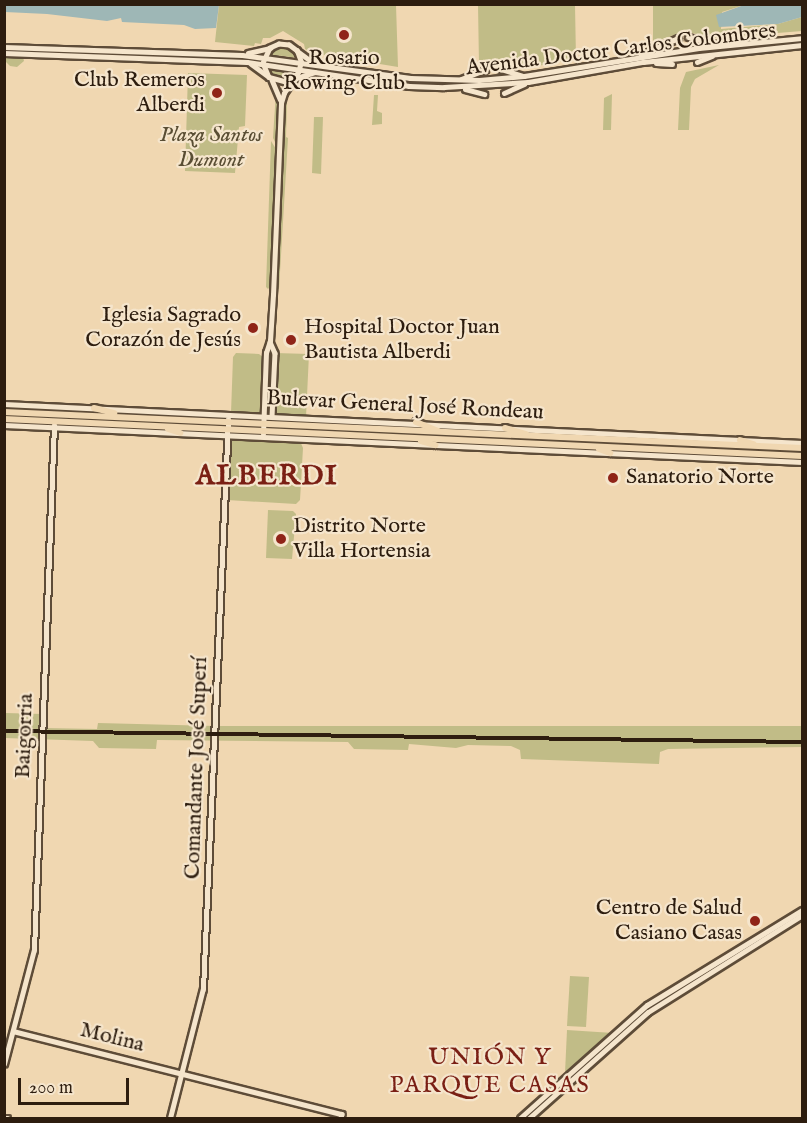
<!DOCTYPE html>
<meta charset="utf-8">
<style>
body{margin:0}
#map{position:relative;width:807px;height:1123px;overflow:hidden;background:#f0d7b1;font-family:"IM FELL English",serif}
div>[style]{position:absolute}
[style*='--x']{left:calc(var(--x)*1px);top:calc(var(--y)*1px);width:calc(var(--w)*1px);rotate:calc(var(--a)*1deg)}
.green>*{inset:0;background:#c1bc87}
.water>*{inset:0;background:#9eb7b6}
.roads{filter:drop-shadow(2px 0 #5e4c38) drop-shadow(-2px 0 #5e4c38) drop-shadow(0 2px #5e4c38) drop-shadow(0 -2px #5e4c38)}
.tertiary>*{height:4.5px;margin:-2.25px;padding:0 2.25px;transform-origin:2.25px;border-radius:2.25px;background:#f5e5cc}
.secondary>*{height:5px;margin:-2.5px;padding:0 2.5px;transform-origin:2.5px;border-radius:2.5px;background:#f5e5cc}
.primary>*{height:6px;margin:-3px;padding:0 3px;transform-origin:3px;border-radius:3px;background:#f0d7b1}
.rail>*{height:4px;margin-top:-2px;transform-origin:0;background:repeating-linear-gradient(90deg,#f5e5cc 0 4.5px,#2d1d0f 0 9px);box-sizing:border-box;border-block:2px solid #2d1d0f}
.dots>*{width:16px;height:16px;translate:-50% -50%;box-sizing:border-box;border:3px solid #f5e5cc;border-radius:50%}
span{translate:-50% -50%;white-space:nowrap;text-align:center;line-height:1.15;-webkit-text-stroke:4.5px #f5e5cc;paint-order:stroke}
.street-label{font-size:22px;color:#2d1d0f}
.poi-label{font-size:22px;color:#2d1d0f}
.right{translate:-100% -50%;text-align:right}
.left{translate:0 -50%;text-align:left}
.park-label{font-size:22px;color:#594d33;font-style:italic}
.neighbourhood-label{font-size:24px;color:#7a1f14;letter-spacing:1.5px}
.district-label{font-size:28px;color:#7a1f14;font-weight:700;letter-spacing:1.5px}
.frame{position:absolute;inset:0;border:6px solid #2d1d0f;pointer-events:none}
.scale{position:absolute;left:18px;top:1078px;width:111px;height:27px;box-sizing:border-box;border:3px solid #2d1d0f;border-top:0;padding-left:8px;font-size:18px;line-height:21px;white-space:nowrap;color:#2d1d0f;-webkit-text-stroke:4px #f5e5cc;paint-order:stroke}
</style>
<div id="map">
<div class="green">
<div style="clip-path:polygon(219px 5px,396px 5px,398px 67px,313px 53px,305px 49px,304px 44px,283px 31px,270px 38px,263px 38px,261px 44px,255px 43px,254px 46px,215px 42px)"></div>
<div style="clip-path:polygon(478px 5px,575px 5px,576px 59px,526px 68px,494px 61px,479px 65px)"></div>
<div style="clip-path:polygon(653px 5px,744px 5px,722px 12px,721px 29px,778px 24px,802px 17px,802px 31px,713px 38px,684px 31px,653px 43px)"></div>
<div style="clip-path:polygon(279px 45px,289px 47px,297px 58px,268px 54px)"></div>
<div style="clip-path:polygon(5px 56px,23px 57px,24px 61px,17px 67px,10px 66px,5px 61px)"></div>
<div style="clip-path:polygon(719px 65px,695px 79px,691px 87px,689px 130px,678px 130px,680px 88px,686px 72px)"></div>
<div style="clip-path:polygon(266px 66px,296px 70px,285px 79px,275px 78px)"></div>
<div style="clip-path:polygon(188px 73px,247px 75px,245px 126px,239px 127px,235px 173px,185px 171px)"></div>
<div style="clip-path:polygon(276px 91px,278px 103px,276px 144px,273px 138px)"></div>
<div style="clip-path:polygon(612px 94px,611px 130px,603px 130px,604px 98px)"></div>
<div style="clip-path:polygon(374px 95px,378px 95px,377px 111px,382px 113px,382px 124px,372px 125px)"></div>
<div style="clip-path:polygon(285px 101px,287px 103px,286px 137px,288px 138px,279px 289px,277px 288px)"></div>
<div style="clip-path:polygon(314px 117px,323px 117px,321px 174px,312px 173px)"></div>
<div style="clip-path:polygon(271px 141px,276px 149px,270px 287px,268px 289px,266px 287px)"></div>
<div style="clip-path:polygon(236px 353px,259px 354px,264px 358px,260px 414px,231px 413px,233px 357px)"></div>
<div style="clip-path:polygon(275px 353px,309px 354px,306px 417px,802px 443px,802px 462px,300px 441px,303px 448px,300px 500px,296px 504px,227px 500px,229px 443px,233px 437px,5px 425px,5px 404px,272px 416px)"></div>
<div style="clip-path:polygon(270px 358px,272px 360px,270px 406px,267px 409px,268px 359px)"></div>
<div style="clip-path:polygon(268px 510px,293px 511px,296px 514px,292px 559px,266px 558px)"></div>
<div style="clip-path:polygon(5px 713px,43px 714px,43px 728px,97px 729px,98px 723px,215px 726px,802px 726px,802px 747px,668px 749px,660px 752px,659px 764px,521px 759px,520px 750px,511px 746px,468px 745px,456px 748px,409px 744px,408px 750px,354px 749px,348px 742px,157px 740px,156px 749px,99px 748px,93px 741px,5px 738px)"></div>
<div style="clip-path:polygon(570px 976px,589px 977px,586px 1027px,567px 1026px)"></div>
<div style="clip-path:polygon(567px 1030px,613px 1033px,565px 1073px)"></div>
</div>
<div class="water">
<div style="clip-path:polygon(5px 4px,219px 4px,219px 5px,216px 28px,195px 29px,184px 25px,122px 22px,121px 18px,107px 21px,47px 14px,5px 12px)"></div>
<div style="clip-path:polygon(744px 5px,802px 5px,802px 17px,778px 24px,719px 27px,716px 15px)"></div>
</div>
<div class="roads">
<div class="tertiary">
<div style="--x:272;--y:80;--w:21;--a:67"></div>
<div style="--x:270;--y:342;--w:12;--a:66"></div>
<div style="--x:275;--y:353;--w:63;--a:92.7"></div>
<div style="--x:263;--y:434;--w:81;--a:-87.9"></div>
<div style="--x:266;--y:353;--w:13;--a:-72"></div>
<div style="--x:270;--y:341;--w:46;--a:-86.3"></div>
<div style="--x:273;--y:295;--w:192;--a:-87.6"></div>
<div style="--x:281;--y:103;--w:10;--a:-73"></div>
<div style="--x:284;--y:93;--w:25;--a:-56"></div>
<div style="--x:298;--y:72;--w:10;--a:-73"></div>
<div style="--x:301;--y:62;--w:12;--a:-110"></div>
<div style="--x:297;--y:51;--w:10;--a:-143"></div>
<div style="--x:289;--y:45;--w:10;--a:-174"></div>
<div style="--x:279;--y:44;--w:10;--a:156"></div>
<div style="--x:270;--y:48;--w:17;--a:115"></div>
<div style="--x:263;--y:63;--w:15;--a:67"></div>
<div style="--x:269;--y:77;--w:16;--a:15"></div>
<div style="--x:284;--y:81;--w:13;--a:-27"></div>
<div style="--x:13;--y:1031;--w:339;--a:14.2"></div>
<div style="--x:342;--y:1114;--w:4;--a:104"></div>
<div style="--x:4;--y:1064;--w:118;--a:-75.3"></div>
<div style="--x:34;--y:950;--w:525;--a:-87.82"></div>
<div style="--x:4;--y:1118;--w:4;--a:0"></div>
<div style="--x:170;--y:1118;--w:133;--a:-75.7"></div>
<div style="--x:203;--y:989;--w:570;--a:-87.48"></div>
</div>
<div class="secondary">
<div style="--x:688;--y:37;--w:30;--a:14"></div>
<div style="--x:4;--y:47;--w:238;--a:1.9"></div>
<div style="--x:242;--y:55;--w:170;--a:7.8"></div>
<div style="--x:410;--y:78;--w:69;--a:1.7"></div>
<div style="--x:479;--y:80;--w:45;--a:-5.1"></div>
<div style="--x:524;--y:76;--w:177;--a:-9.1"></div>
<div style="--x:699;--y:48;--w:103;--a:-5.5"></div>
<div style="--x:297;--y:51;--w:19;--a:36"></div>
<div style="--x:4;--y:53;--w:243;--a:2.1"></div>
<div style="--x:247;--y:62;--w:164;--a:8.4"></div>
<div style="--x:409;--y:86;--w:35;--a:2"></div>
<div style="--x:444;--y:87;--w:84;--a:-3.4"></div>
<div style="--x:528;--y:82;--w:117;--a:-9.9"></div>
<div style="--x:643;--y:62;--w:160;--a:-6.1"></div>
<div style="--x:248;--y:53;--w:23;--a:-13"></div>
<div style="--x:641;--y:55;--w:41;--a:-24.7"></div>
<div style="--x:697;--y:62;--w:16;--a:-22"></div>
<div style="--x:656;--y:63;--w:16;--a:4"></div>
<div style="--x:251;--y:64;--w:22;--a:36"></div>
<div style="--x:498;--y:68;--w:25;--a:18"></div>
<div style="--x:461;--y:79;--w:26;--a:-21"></div>
<div style="--x:287;--y:81;--w:29;--a:-18"></div>
<div style="--x:465;--y:89;--w:20;--a:15"></div>
<div style="--x:504;--y:93;--w:22;--a:-24"></div>
<div style="--x:4;--y:404;--w:799;--a:2.8"></div>
<div style="--x:4;--y:425;--w:799;--a:2.65"></div>
<div style="--x:520;--y:1118;--w:170;--a:-41.7"></div>
<div style="--x:647;--y:1005;--w:182;--a:-31.5"></div>
<div style="--x:529;--y:1118;--w:159;--a:-41.7"></div>
<div style="--x:648;--y:1012;--w:182;--a:-32.2"></div>
</div>
<div class="primary">
<div style="--x:94;--y:408;--w:21;--a:14"></div>
<div style="--x:4;--y:412;--w:799;--a:2.58"></div>
<div style="--x:4;--y:419;--w:799;--a:2.65"></div>
<div style="--x:416;--y:422;--w:24;--a:22"></div>
<div style="--x:505;--y:428;--w:22;--a:16"></div>
<div style="--x:168;--y:429;--w:13;--a:18"></div>
<div style="--x:740;--y:440;--w:14;--a:17"></div>
<div style="--x:421;--y:441;--w:15;--a:16"></div>
<div style="--x:599;--y:449;--w:12;--a:20"></div>
</div>
</div>
<div class="rail">
<div style="--x:4;--y:731;--w:798;--a:0.79"></div>
</div>
<div class="dots">
<div style="left:344px;top:35px;background:#8f2418"></div>
<div style="left:217px;top:93px;background:#8f2418"></div>
<div style="left:253px;top:328px;background:#8f2418"></div>
<div style="left:291px;top:340px;background:#8f2418"></div>
<div style="left:613px;top:478px;background:#8f2418"></div>
<div style="left:281px;top:539px;background:#8f2418"></div>
<div style="left:755px;top:921px;background:#8f2418"></div>
</div>
<div class="street-label">
<span style="left:621px;top:50px;rotate:-7deg">Avenida Doctor Carlos Colombres</span>
<span style="left:405px;top:406px;rotate:3deg">Bulevar General José Rondeau</span>
<span style="left:25px;top:736px;rotate:-88deg">Baigorria</span>
<span style="left:197px;top:768px;rotate:-88deg">Comandante José Superí</span>
<span style="left:112px;top:1038px;rotate:14deg">Molina</span>
</div>
<div class="poi-label">
<span style="left:344px;top:71px">Rosario<br>Rowing Club</span>
<span class="right" style="left:205px;top:93px">Club Remeros<br>Alberdi</span>
<span class="right" style="left:241px;top:328px">Iglesia Sagrado<br>Corazón de Jesús</span>
<span class="left" style="left:304px;top:340px">Hospital Doctor Juan<br>Bautista Alberdi</span>
<span class="left" style="left:626px;top:478px">Sanatorio Norte</span>
<span class="left" style="left:293px;top:539px">Distrito Norte<br>Villa Hortensia</span>
<span class="right" style="left:742px;top:921px">Centro de Salud<br>Casiano Casas</span>
</div>
<div class="park-label">
<span style="left:211px;top:148px">Plaza Santos<br>Dumont</span>
</div>
<div class="neighbourhood-label">
<span style="left:490px;top:1072px">UNIÓN Y<br>PARQUE CASAS</span>
</div>
<div class="district-label">
<span style="left:267px;top:477px">ALBERDI</span>
</div>
<div class="frame"></div>
<div class="scale">200 m</div>
</div>
